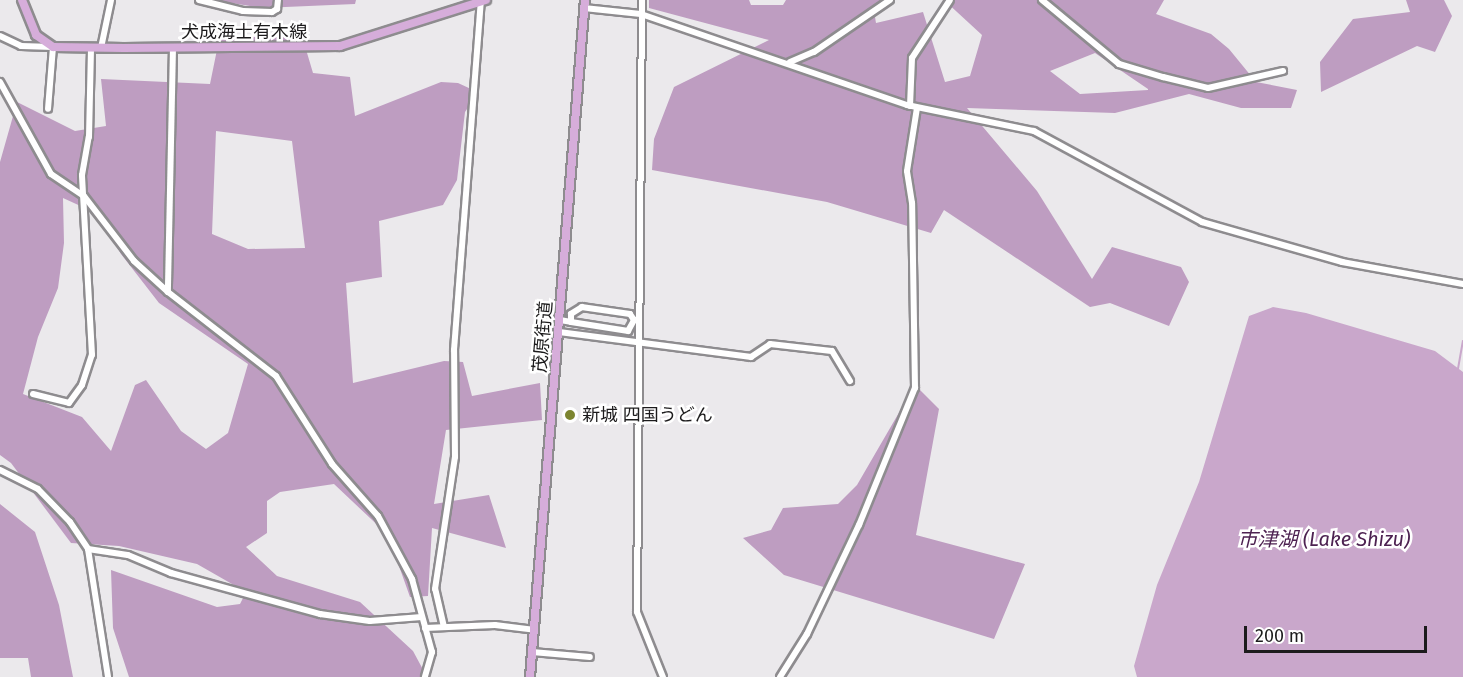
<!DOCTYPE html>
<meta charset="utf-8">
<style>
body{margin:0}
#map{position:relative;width:1463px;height:677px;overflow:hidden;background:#ebe9ec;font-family:"Fira Sans","Noto Sans JP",sans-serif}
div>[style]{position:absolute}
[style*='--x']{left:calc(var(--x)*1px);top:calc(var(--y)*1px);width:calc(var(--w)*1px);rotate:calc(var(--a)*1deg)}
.forest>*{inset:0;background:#be9dc1}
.water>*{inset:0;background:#c9a7cb}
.stream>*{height:1.5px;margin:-0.75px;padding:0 0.75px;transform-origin:0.75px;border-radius:0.75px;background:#c9a7cb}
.roads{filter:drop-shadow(2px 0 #8e8c8f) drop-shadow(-2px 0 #8e8c8f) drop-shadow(0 2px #8e8c8f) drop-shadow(0 -2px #8e8c8f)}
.minor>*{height:6px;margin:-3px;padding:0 3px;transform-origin:3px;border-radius:3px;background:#fff}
.major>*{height:8px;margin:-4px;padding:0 4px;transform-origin:4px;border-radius:4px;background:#d6adda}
.dots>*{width:16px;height:16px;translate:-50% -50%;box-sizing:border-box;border:3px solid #fff;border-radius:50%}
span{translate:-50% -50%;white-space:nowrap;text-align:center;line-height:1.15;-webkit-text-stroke:5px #fff;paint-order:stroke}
.street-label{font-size:18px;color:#1c1b1c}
.poi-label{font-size:18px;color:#1c1b1c}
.left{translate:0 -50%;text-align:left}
.water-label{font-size:20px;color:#4d2251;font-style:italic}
.scale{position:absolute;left:1244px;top:626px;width:183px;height:27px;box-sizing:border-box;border:3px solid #1c1b1c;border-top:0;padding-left:8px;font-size:18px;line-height:21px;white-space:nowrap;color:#1c1b1c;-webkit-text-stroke:4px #fff;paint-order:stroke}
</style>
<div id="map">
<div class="forest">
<div style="clip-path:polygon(213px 0,356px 0,355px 4px,262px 8px)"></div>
<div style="clip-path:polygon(evenodd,649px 0,749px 0,751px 5px,783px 5px,786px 0,883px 0,874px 11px,876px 23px,923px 12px,945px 82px,970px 76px,982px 35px,944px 0,1164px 0,1156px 14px,1211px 34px,1229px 49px,1256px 82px,1297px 90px,1291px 108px,1241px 108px,1189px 94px,1115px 113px,967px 108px,1037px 191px,1092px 279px,1112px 247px,1181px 267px,1189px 282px,1169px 326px,1110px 303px,1090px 307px,944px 210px,931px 233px,827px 202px,652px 170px,654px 139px,674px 87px,769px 40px,649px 8px,649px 0,1095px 53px,1148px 89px,1148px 90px,1080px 94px,1050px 71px,1095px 53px)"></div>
<div style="clip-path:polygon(1406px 0,1444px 0,1452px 16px,1435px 52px,1417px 46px,1321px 92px,1320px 62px,1353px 19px,1410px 12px)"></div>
<div style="clip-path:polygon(evenodd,220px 35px,302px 36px,313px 73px,350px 77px,355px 116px,441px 82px,458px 83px,471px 89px,473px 100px,465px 112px,457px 180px,443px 205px,379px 221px,382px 277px,346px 283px,353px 383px,444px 361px,463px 362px,472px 396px,540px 383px,542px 420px,446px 430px,434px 504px,489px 495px,506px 548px,432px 528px,428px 596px,410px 597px,388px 535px,334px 484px,280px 492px,267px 501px,267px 533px,246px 547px,277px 576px,360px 602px,413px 651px,427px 677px,129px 677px,113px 628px,111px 570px,217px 607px,240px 604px,246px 592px,197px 564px,119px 546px,71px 543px,11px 463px,0 455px,0 162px,17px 102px,75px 131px,106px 126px,101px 79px,210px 84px,220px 35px,216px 131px,292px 141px,305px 248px,248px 249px,212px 234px,216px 131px,220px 35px,63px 198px,98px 214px,121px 254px,159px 303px,248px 364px,228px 433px,206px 449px,181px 431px,146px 380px,135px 385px,111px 451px,82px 417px,23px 394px,38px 337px,58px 288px,64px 243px,63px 198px)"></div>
<div style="clip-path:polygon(915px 385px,939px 409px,916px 535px,1025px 564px,994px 639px,784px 575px,743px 538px,771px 530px,783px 508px,838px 504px,857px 485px)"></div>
<div style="clip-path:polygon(0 504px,35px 532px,59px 605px,73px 677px,31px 677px,28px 658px,0 658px)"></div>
</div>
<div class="water">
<div style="clip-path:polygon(1273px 307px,1306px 313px,1435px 351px,1463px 372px,1463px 677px,1137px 677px,1134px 666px,1157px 585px,1199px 482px,1249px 316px)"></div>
</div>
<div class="stream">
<div style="--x:1458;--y:369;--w:28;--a:-80"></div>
</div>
<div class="roads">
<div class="minor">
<div style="--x:199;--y:0;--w:45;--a:14"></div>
<div style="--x:243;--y:11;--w:29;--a:2"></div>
<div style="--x:272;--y:12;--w:6;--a:-31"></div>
<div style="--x:277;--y:9;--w:9;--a:-84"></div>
<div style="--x:642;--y:0;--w:612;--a:90.47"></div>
<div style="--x:637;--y:612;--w:70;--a:68.2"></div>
<div style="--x:1042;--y:0;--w:100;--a:39.7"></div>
<div style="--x:1119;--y:64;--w:46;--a:16.5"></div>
<div style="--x:1163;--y:77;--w:46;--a:13.7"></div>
<div style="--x:1208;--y:88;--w:77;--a:-12.8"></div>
<div style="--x:584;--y:8;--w:57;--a:6"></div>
<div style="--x:641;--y:14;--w:281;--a:18.9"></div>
<div style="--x:907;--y:105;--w:130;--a:11.6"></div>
<div style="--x:1034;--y:131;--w:191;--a:28.4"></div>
<div style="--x:1202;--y:222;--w:146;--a:15.9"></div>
<div style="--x:1342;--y:262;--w:123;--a:10.3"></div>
<div style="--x:0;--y:36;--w:23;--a:25"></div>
<div style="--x:21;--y:46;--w:32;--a:2"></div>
<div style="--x:53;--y:47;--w:62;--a:94.6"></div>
<div style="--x:173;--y:47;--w:245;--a:91.2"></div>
<div style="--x:168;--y:292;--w:137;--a:37.9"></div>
<div style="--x:276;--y:376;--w:104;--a:57.5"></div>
<div style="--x:332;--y:464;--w:69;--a:48.5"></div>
<div style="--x:378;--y:516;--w:72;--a:61.6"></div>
<div style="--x:412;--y:579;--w:76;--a:74.7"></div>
<div style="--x:432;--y:652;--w:26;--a:106"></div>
<div style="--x:101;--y:48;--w:49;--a:-78.2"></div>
<div style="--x:790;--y:62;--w:26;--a:-23"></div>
<div style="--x:814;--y:52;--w:92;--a:-34.4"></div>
<div style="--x:0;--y:82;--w:105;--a:61"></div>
<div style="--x:51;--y:174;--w:40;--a:34"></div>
<div style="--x:84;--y:196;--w:82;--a:52.4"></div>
<div style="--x:134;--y:261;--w:46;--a:42.4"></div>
<div style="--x:910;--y:106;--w:48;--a:-87.6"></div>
<div style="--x:912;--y:58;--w:69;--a:-56.8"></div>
<div style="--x:560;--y:320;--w:11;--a:10"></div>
<div style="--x:571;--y:322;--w:58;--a:9"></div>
<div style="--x:628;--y:331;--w:13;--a:-61"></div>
<div style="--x:634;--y:320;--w:7;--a:-124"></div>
<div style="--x:630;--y:314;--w:49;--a:-171.7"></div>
<div style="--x:582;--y:307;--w:13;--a:148"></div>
<div style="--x:571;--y:314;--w:8;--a:90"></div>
<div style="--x:559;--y:332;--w:194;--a:7.4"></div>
<div style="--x:751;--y:357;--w:23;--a:-34"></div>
<div style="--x:770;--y:344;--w:62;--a:6.4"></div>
<div style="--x:832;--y:351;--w:35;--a:59"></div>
<div style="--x:33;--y:394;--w:37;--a:14"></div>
<div style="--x:69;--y:403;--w:22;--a:-54"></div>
<div style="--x:82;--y:385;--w:32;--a:-72"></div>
<div style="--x:92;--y:355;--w:180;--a:-93.2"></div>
<div style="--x:82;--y:175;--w:39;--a:-80"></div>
<div style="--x:89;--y:137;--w:89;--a:-88.7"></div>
<div style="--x:0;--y:470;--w:42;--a:26.6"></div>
<div style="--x:38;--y:489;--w:46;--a:45.9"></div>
<div style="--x:70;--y:522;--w:32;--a:56"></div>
<div style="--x:88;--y:549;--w:130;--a:81.1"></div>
<div style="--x:88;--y:549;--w:40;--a:8.5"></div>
<div style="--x:128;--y:555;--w:47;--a:22.7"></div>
<div style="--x:171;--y:573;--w:155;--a:15.4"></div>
<div style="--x:320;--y:614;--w:50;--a:8"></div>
<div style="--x:370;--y:621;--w:52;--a:-4.4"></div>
<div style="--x:444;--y:627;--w:39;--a:-103"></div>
<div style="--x:435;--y:589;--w:134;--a:-81.4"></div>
<div style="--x:455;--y:457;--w:107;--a:-90.5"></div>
<div style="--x:454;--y:350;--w:351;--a:-85.6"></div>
<div style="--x:425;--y:628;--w:70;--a:-2.5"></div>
<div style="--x:495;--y:625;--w:38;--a:7"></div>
<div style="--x:532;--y:652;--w:58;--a:4.9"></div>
<div style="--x:780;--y:677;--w:51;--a:-57.9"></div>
<div style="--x:807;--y:634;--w:121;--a:-64.5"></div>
<div style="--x:859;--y:525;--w:148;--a:-67.8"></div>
<div style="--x:915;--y:388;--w:185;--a:-90.9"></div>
<div style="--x:912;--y:203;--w:32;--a:-99"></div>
<div style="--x:907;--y:171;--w:64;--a:-81"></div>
</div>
<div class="major">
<div style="--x:22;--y:0;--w:38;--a:68"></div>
<div style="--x:36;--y:35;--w:21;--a:35"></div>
<div style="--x:53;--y:47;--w:71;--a:0.8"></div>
<div style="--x:124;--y:48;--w:216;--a:-0.5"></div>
<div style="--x:340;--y:46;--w:153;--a:-17.5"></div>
<div style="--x:530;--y:677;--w:679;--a:-85.36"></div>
</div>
</div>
<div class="dots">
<div style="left:570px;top:415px;background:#7c842f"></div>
</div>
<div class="street-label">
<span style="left:244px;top:32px">犬成海士有木線</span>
<span style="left:543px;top:337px;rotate:-85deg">茂原街道</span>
</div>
<div class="poi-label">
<span class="left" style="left:582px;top:415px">新城 四国うどん</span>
</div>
<div class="water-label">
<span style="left:1324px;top:539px">市津湖 (Lake Shizu)</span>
</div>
<div class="scale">200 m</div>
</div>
